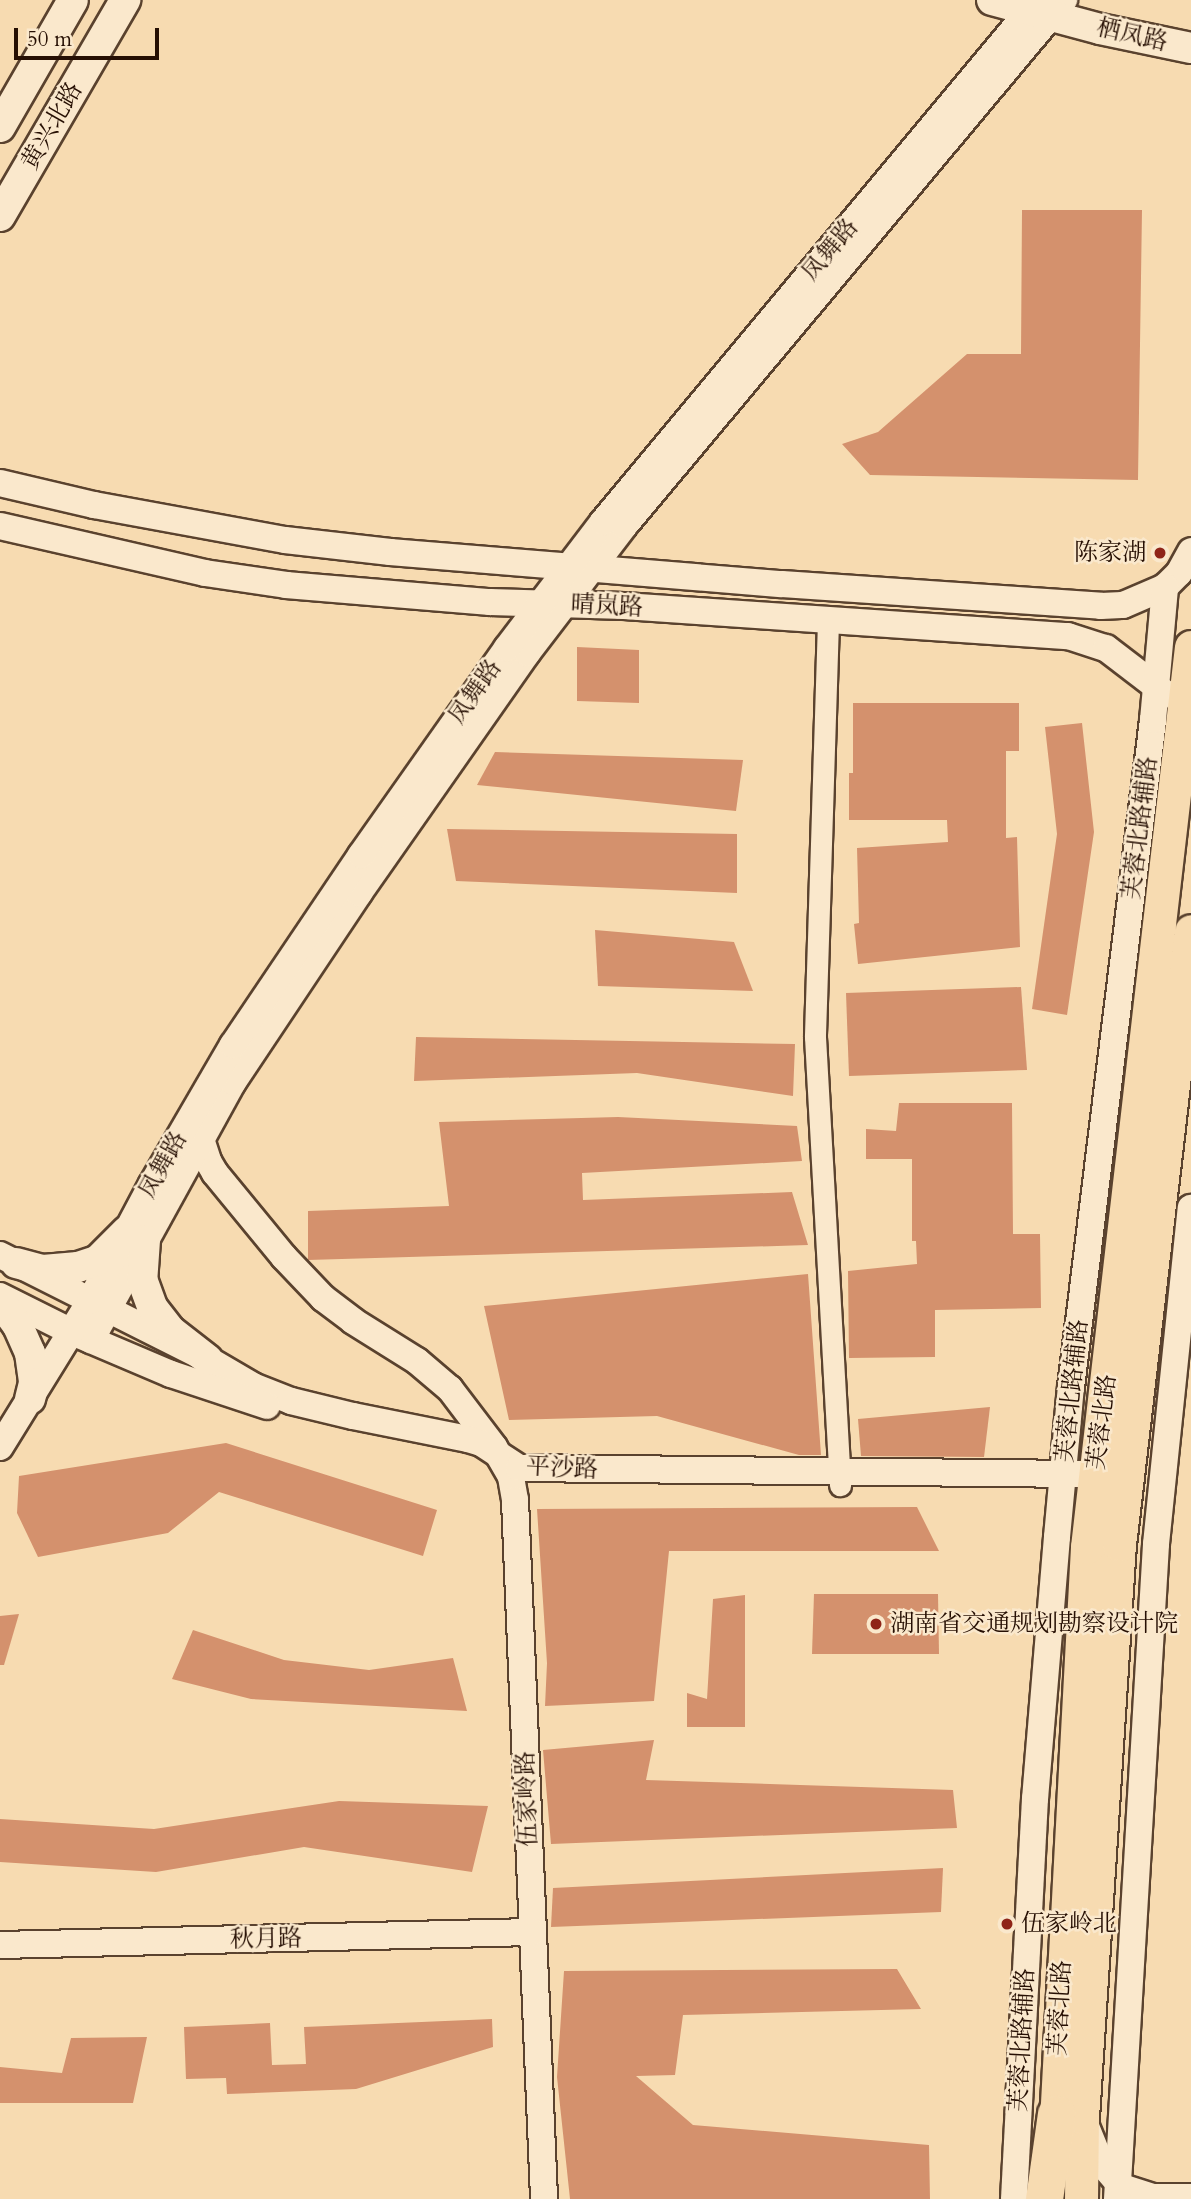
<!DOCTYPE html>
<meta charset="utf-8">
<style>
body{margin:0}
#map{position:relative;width:1191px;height:2199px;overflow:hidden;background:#f7dbb1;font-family:Cardo,"Noto Serif SC",serif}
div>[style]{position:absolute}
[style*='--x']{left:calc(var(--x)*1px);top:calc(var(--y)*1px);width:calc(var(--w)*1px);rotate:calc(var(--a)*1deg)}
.building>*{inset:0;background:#d4916d}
.roads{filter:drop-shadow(2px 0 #5a422e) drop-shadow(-2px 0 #5a422e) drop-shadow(0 2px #5a422e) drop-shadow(0 -2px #5a422e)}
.minor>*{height:21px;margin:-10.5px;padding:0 10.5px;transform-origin:10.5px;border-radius:10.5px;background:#fae8cc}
.tertiary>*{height:26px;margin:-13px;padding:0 13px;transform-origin:13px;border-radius:13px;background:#fae8cc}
.secondary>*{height:30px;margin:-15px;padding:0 15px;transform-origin:15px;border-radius:15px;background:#fae8cc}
.primary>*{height:33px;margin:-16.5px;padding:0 16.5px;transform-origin:16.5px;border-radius:16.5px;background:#f7dbb1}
.trunk>*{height:37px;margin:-18.5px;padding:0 18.5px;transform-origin:18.5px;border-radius:18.5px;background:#f7dbb1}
.dots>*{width:19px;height:19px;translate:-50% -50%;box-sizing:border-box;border:4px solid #fae8cc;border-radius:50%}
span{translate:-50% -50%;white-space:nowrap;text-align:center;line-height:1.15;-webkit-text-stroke:5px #fae8cc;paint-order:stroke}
.street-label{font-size:24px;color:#260f03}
.poi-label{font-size:24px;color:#260f03}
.right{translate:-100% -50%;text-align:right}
.left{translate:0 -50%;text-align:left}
.scale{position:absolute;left:14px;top:28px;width:145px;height:32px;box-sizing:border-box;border:4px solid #260f03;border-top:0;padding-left:9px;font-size:21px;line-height:24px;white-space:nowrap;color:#260f03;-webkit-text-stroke:5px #fae8cc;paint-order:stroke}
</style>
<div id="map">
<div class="building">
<div style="clip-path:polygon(1022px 210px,1142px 210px,1138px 480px,870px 475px,842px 444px,878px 432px,967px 354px,1021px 354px)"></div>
<div style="clip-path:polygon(577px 647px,639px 650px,639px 703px,577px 701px)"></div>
<div style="clip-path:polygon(853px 703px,1019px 703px,1019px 751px,1006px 751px,1006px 838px,1017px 837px,1020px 947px,858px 964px,854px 924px,859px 923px,857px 848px,948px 842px,947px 820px,849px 820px,849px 773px,853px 773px)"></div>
<div style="clip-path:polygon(1082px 723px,1094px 832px,1067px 1015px,1032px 1009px,1057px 834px,1045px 727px)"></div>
<div style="clip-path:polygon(495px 752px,743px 760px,736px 811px,477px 785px)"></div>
<div style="clip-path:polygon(447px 829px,737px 834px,737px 893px,456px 881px)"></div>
<div style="clip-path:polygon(595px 930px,734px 942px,753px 991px,598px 986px)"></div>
<div style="clip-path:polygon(1021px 987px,1027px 1070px,849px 1076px,846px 993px)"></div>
<div style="clip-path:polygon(416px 1037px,795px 1044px,793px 1096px,637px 1073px,414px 1081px)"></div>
<div style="clip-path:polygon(899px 1103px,1012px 1103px,1013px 1234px,1040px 1234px,1041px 1308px,935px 1310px,935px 1357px,849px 1358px,848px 1271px,917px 1264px,916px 1241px,912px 1241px,912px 1159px,866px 1159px,866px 1129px,896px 1131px)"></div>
<div style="clip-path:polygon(618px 1117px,797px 1126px,802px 1161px,582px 1173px,583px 1200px,792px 1192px,808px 1245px,308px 1260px,308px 1211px,449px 1206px,439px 1122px)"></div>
<div style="clip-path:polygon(808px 1274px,821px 1455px,799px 1455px,657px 1416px,509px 1420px,484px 1306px)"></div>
<div style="clip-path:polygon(990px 1407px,984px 1457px,861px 1456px,858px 1419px)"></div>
<div style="clip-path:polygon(226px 1443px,437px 1510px,423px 1556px,219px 1492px,168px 1533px,38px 1557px,17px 1513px,19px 1476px)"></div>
<div style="clip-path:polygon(917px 1507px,939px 1551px,669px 1551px,654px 1701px,545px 1706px,547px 1663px,537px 1509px)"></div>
<div style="clip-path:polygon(814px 1594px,938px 1594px,939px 1654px,812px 1654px)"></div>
<div style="clip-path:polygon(745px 1595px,745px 1727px,687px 1727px,687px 1693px,707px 1699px,713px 1599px)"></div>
<div style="clip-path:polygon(19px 1614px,4px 1665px,0 1665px,0 1616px)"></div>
<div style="clip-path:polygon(193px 1630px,284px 1660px,369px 1670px,453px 1658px,467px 1711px,251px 1699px,172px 1679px)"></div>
<div style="clip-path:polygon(654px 1740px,646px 1780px,953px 1790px,957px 1828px,551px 1844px,543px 1750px)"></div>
<div style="clip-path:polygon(339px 1801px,488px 1806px,472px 1872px,304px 1847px,156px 1872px,0 1862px,0 1819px,154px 1829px)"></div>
<div style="clip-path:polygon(943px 1868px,941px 1912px,551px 1927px,553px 1888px)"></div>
<div style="clip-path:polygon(897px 1969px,921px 2009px,683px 2015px,675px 2075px,636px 2076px,693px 2125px,929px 2145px,930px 2199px,570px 2199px,557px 2077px,564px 1971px)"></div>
<div style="clip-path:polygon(492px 2019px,493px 2047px,356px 2089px,227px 2094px,226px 2078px,186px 2079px,184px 2027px,270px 2023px,272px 2065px,306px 2064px,304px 2027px)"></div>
<div style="clip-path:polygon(147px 2037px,133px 2103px,0 2103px,0 2067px,62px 2073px,71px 2038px)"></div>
</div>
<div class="roads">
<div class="minor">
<div style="--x:828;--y:621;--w:416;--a:91.8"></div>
<div style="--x:815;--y:1037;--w:449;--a:86.8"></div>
</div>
<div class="tertiary">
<div style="--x:0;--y:483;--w:97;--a:13.2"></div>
<div style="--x:94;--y:505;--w:194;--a:10.4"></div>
<div style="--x:285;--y:540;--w:106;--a:6.5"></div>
<div style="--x:390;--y:552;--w:393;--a:4.7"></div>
<div style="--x:782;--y:584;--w:320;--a:3.9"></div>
<div style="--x:1101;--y:606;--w:22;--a:-3"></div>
<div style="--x:1123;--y:605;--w:46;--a:-23.2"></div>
<div style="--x:1165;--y:587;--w:20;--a:-45"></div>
<div style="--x:1179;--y:573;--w:25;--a:-61"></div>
<div style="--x:0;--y:526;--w:210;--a:12.9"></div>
<div style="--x:205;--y:573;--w:82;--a:8.4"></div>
<div style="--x:286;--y:585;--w:205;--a:4.8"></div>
<div style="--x:490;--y:602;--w:134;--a:1.7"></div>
<div style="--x:624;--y:606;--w:445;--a:3.9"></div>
<div style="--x:1068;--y:636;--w:40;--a:18"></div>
<div style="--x:1106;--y:648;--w:76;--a:37.5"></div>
<div style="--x:201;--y:1139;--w:23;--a:72"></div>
<div style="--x:208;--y:1161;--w:14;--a:60"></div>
<div style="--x:215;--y:1173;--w:109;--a:50.6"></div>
<div style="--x:284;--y:1257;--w:57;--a:46.4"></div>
<div style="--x:323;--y:1298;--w:38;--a:37"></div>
<div style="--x:353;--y:1321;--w:75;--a:32"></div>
<div style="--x:417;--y:1361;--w:43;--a:40.3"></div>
<div style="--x:450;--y:1389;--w:73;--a:52.8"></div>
<div style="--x:494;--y:1447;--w:34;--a:60"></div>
<div style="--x:511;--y:1477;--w:23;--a:80"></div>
<div style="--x:515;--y:1500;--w:700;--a:87.62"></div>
<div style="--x:0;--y:1255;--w:232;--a:26.7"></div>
<div style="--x:207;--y:1359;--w:53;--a:30.4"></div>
<div style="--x:253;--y:1386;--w:41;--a:21.5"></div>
<div style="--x:291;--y:1401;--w:64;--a:13.6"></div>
<div style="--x:353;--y:1416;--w:117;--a:11.3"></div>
<div style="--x:468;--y:1439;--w:14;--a:17"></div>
<div style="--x:481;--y:1443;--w:45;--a:33.3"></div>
<div style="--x:519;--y:1468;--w:562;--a:0.61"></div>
<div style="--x:0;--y:1296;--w:80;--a:26.6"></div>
<div style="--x:72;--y:1332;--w:108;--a:23"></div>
<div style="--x:171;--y:1374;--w:101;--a:18.4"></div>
<div style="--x:91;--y:1340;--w:294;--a:-61.2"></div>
<div style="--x:233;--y:1082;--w:227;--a:-56.3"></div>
<div style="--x:359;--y:893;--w:293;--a:-55"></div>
<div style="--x:527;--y:653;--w:160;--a:-52.6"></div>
<div style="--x:624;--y:526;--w:686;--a:-50.09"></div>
<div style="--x:0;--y:1447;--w:172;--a:-58.3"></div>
<div style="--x:90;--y:1301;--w:132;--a:-62.1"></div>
<div style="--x:152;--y:1184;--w:161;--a:-59.8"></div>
<div style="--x:233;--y:1045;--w:229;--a:-56"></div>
<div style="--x:361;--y:855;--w:253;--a:-54.8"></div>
<div style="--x:507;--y:648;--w:158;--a:-52.7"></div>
<div style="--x:603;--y:522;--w:679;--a:-50.19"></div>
<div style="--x:0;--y:1945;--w:533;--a:-1.4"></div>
<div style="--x:1085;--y:2124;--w:42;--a:67.7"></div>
<div style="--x:1101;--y:2163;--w:32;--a:49"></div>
<div style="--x:1122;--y:2187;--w:32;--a:18"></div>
<div style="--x:1152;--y:2197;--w:39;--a:0"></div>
<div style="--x:1014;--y:2199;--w:401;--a:-87"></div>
<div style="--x:1035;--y:1799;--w:263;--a:-85.2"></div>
<div style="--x:1057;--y:1537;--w:151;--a:-84.7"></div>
<div style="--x:1071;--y:1387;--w:672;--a:-82.99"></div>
<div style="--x:1153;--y:720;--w:134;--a:-84.8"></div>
<div style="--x:1117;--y:2199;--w:656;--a:-86.59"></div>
<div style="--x:1156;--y:1544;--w:338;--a:-84.1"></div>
</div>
<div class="secondary">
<div style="--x:992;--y:0;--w:112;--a:15"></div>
<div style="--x:1100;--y:29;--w:93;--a:11.8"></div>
<div style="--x:0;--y:127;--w:146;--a:-60.1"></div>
<div style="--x:0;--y:216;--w:250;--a:-59.9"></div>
<div style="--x:145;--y:1240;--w:39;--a:94"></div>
<div style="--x:142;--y:1279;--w:30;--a:70"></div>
<div style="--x:152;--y:1307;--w:31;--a:52"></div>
<div style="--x:171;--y:1331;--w:46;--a:37.9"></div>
<div style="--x:16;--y:1263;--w:28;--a:15"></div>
<div style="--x:43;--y:1270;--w:35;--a:-5"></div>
<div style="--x:78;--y:1267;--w:20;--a:-18"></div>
<div style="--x:97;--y:1261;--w:42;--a:-45"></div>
<div style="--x:0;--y:1301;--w:31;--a:54"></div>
<div style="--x:18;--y:1326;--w:30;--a:66"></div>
<div style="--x:30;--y:1353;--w:30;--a:82"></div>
<div style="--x:34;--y:1383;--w:16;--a:104"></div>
</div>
<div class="primary">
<div style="--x:1055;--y:2140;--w:594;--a:-86.91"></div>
<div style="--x:1087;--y:1547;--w:906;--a:-83.41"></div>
<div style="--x:1081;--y:2199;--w:82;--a:-89.3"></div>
<div style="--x:1082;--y:2117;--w:574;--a:-86.31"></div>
<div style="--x:1119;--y:1544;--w:617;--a:-83.3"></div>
</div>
<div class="trunk">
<div style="--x:1044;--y:2199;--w:86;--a:-82"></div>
</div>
</div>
<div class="dots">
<div style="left:1160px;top:553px;background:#8f2418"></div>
<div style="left:876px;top:1624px;background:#8f2418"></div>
<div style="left:1007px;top:1924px;background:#8f2418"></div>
</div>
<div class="street-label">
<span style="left:1132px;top:35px;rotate:13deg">栖凤路</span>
<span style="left:52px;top:126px;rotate:-60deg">黄兴北路</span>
<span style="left:830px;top:250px;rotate:-50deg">凤舞路</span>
<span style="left:607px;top:606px;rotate:3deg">晴岚路</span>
<span style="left:475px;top:692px;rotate:-55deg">凤舞路</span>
<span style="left:1140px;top:828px;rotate:-83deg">芙蓉北路辅路</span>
<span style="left:163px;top:1165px;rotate:-61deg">凤舞路</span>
<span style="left:1072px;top:1391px;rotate:-84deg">芙蓉北路辅路</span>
<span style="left:1102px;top:1422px;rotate:-83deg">芙蓉北路</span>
<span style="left:562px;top:1468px;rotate:3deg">平沙路</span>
<span style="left:527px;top:1799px;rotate:-92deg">伍家岭路</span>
<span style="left:266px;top:1939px;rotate:-1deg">秋月路</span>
<span style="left:1060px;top:2008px;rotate:-87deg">芙蓉北路</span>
<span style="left:1022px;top:2040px;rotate:-87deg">芙蓉北路辅路</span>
</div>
<div class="poi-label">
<span class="right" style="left:1146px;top:553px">陈家湖</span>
<span class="left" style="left:890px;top:1624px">湖南省交通规划勘察设计院</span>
<span class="left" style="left:1021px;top:1924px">伍家岭北</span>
</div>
<div class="scale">50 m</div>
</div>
